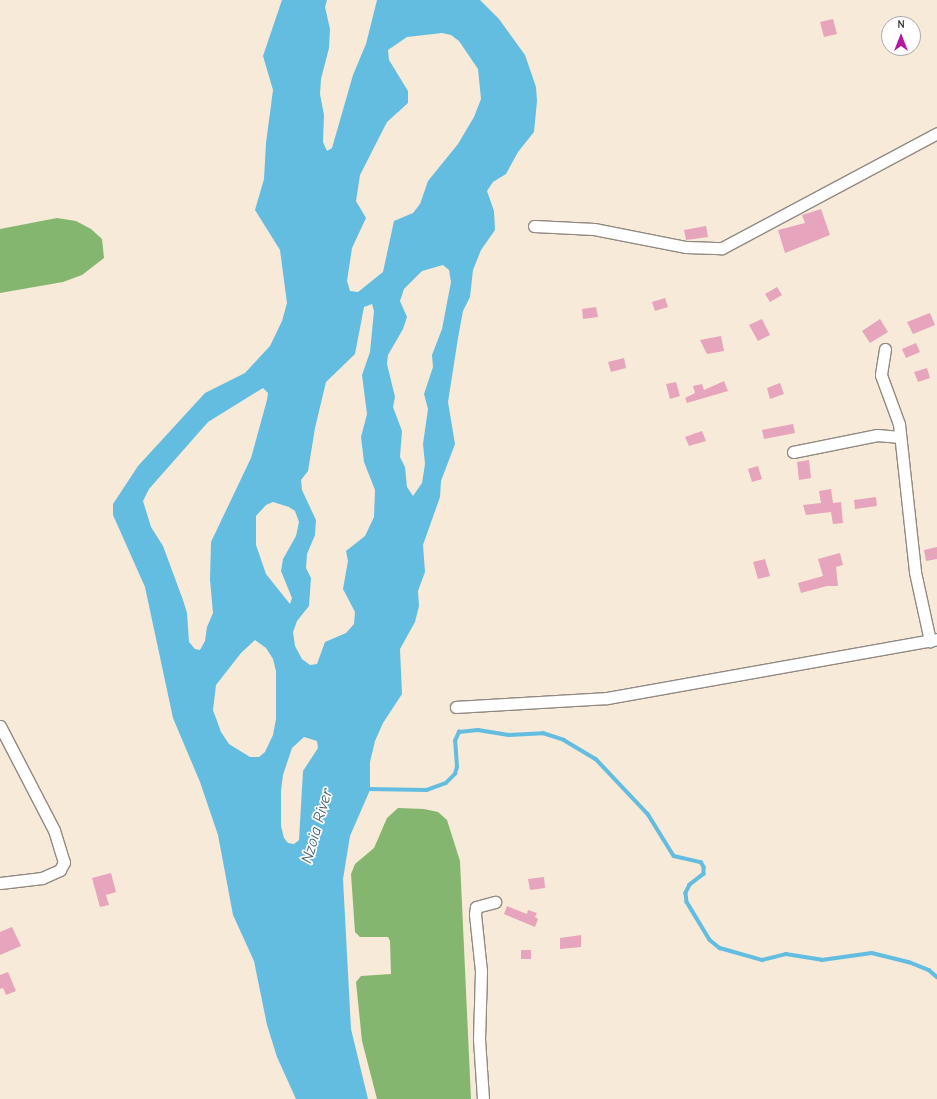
<!DOCTYPE html>
<style>
body{margin:0}
#map{position:relative;width:937px;height:1099px;overflow:hidden;background:#f7ead8;font-family:"Comic Neue",sans-serif}
div>[style]{position:absolute}
[style*='--x']{left:calc(var(--x)*1px);top:calc(var(--y)*1px);width:calc(var(--w)*1px);rotate:calc(var(--a)*1deg)}
.forest>*{inset:0;background:#85b66f}
.water>*{inset:0;background:#62bde0}
.stream>*{height:3.5px;margin:-1.75px;padding:0 1.75px;transform-origin:1.75px;border-radius:1.75px;background:#62bde0}
.building>*{inset:0;background:#e7a4bd}
.roads{filter:drop-shadow(1px 0 #918a82) drop-shadow(-1px 0 #918a82) drop-shadow(0 1px #918a82) drop-shadow(0 -1px #918a82)}
.minor>*{height:11px;margin:-5.5px;padding:0 5.5px;transform-origin:5.5px;border-radius:5.5px;background:#fff}
span{translate:-50% -50%;white-space:nowrap;text-align:center;line-height:1.15;-webkit-text-stroke:3.5px #fff;paint-order:stroke}
.water-label{font-size:16px;color:#3e5e6a;font-style:italic}
.north{position:absolute;left:881px;top:16px;width:40px;height:40px;box-sizing:border-box;background:#fff;border:1px solid #aaa;border-radius:50%;rotate:0deg;font-size:11px;font-weight:700;line-height:16px;text-align:center;color:#2b2b2b}
.north::after{content:'';display:block;margin:auto;width:14px;height:18px;background:#b5179e;clip-path:polygon(50% 0,100% 100%,50% 72%,0 100%)}
</style>
<div id="map">
<div class="forest">
<div style="clip-path:polygon(57px 218px,76px 221px,91px 229px,102px 239px,104px 258px,82px 275px,63px 282px,0 293px,0 229px)"></div>
<div style="clip-path:polygon(398px 808px,424px 809px,438px 812px,447px 820px,460px 861px,471px 1099px,377px 1099px,362px 1041px,356px 982px,361px 976px,391px 974px,390px 941px,388px 937px,360px 937px,355px 932px,351px 874px,355px 864px,374px 848px,387px 818px)"></div>
</div>
<div class="water">
<div style="clip-path:polygon(evenodd,282px 0,327px 0,325px 7px,330px 29px,329px 48px,321px 79px,320px 94px,324px 115px,323px 142px,327px 151px,332px 148px,353px 75px,366px 44px,377px 0,480px 0,499px 19px,525px 55px,536px 87px,537px 101px,534px 132px,518px 152px,506px 174px,493px 182px,487px 191px,494px 211px,495px 230px,481px 250px,473px 270px,470px 297px,463px 311px,458px 338px,448px 402px,455px 444px,441px 481px,440px 497px,423px 545px,425px 572px,418px 591px,419px 606px,415px 622px,400px 649px,402px 694px,383px 723px,375px 741px,370px 762px,370px 790px,350px 836px,343px 879px,351px 1029px,368px 1099px,296px 1099px,277px 1057px,267px 1025px,254px 961px,233px 915px,218px 835px,200px 782px,173px 718px,145px 587px,113px 515px,113px 504px,138px 466px,205px 393px,245px 373px,270px 346px,282px 321px,287px 303px,280px 250px,255px 210px,264px 179px,266px 143px,273px 90px,263px 56px,282px 0,442px 33px,451px 35px,459px 41px,478px 69px,481px 99px,474px 117px,458px 144px,428px 181px,420px 204px,413px 213px,394px 221px,383px 272px,358px 292px,350px 291px,347px 281px,352px 248px,366px 218px,356px 201px,360px 175px,387px 122px,408px 103px,408px 91px,389px 60px,388px 50px,407px 37px,442px 33px,282px 0,443px 265px,449px 270px,451px 282px,442px 329px,432px 355px,433px 367px,424px 394px,428px 409px,423px 444px,425px 464px,422px 483px,413px 496px,407px 487px,405px 467px,400px 457px,402px 431px,393px 407px,395px 397px,387px 364px,388px 355px,403px 329px,407px 317px,400px 301px,404px 289px,422px 271px,443px 265px,282px 0,372px 304px,374px 311px,370px 352px,362px 375px,367px 414px,361px 437px,364px 462px,375px 490px,374px 517px,365px 536px,346px 551px,348px 561px,343px 589px,355px 612px,354px 624px,346px 633px,325px 642px,317px 664px,310px 665px,302px 659px,295px 646px,293px 632px,297px 621px,309px 606px,311px 578px,306px 568px,307px 554px,315px 535px,316px 520px,302px 490px,301px 480px,308px 471px,315px 428px,326px 382px,355px 354px,364px 307px,372px 304px,282px 0,263px 388px,268px 393px,267px 400px,251px 458px,211px 542px,210px 580px,213px 613px,207px 627px,205px 641px,200px 650px,195px 649px,189px 642px,187px 613px,183px 600px,163px 546px,151px 527px,143px 501px,149px 489px,208px 422px,263px 388px,282px 0,273px 502px,289px 507px,295px 511px,299px 522px,296px 536px,283px 559px,281px 571px,292px 598px,290px 604px,266px 574px,256px 545px,256px 516px,266px 505px,273px 502px,282px 0,255px 640px,266px 648px,273px 659px,276px 671px,276px 719px,273px 735px,265px 752px,259px 757px,250px 757px,229px 744px,221px 732px,213px 710px,216px 685px,241px 653px,255px 640px,282px 0,304px 737px,317px 741px,318px 748px,303px 771px,299px 840px,294px 844px,288px 843px,284px 838px,281px 826px,281px 791px,283px 775px,292px 748px,304px 737px)"></div>
</div>
<div class="stream">
<div style="--x:367;--y:789;--w:60;--a:1"></div>
<div style="--x:427;--y:790;--w:20;--a:-20"></div>
<div style="--x:446;--y:783;--w:13;--a:-45"></div>
<div style="--x:455;--y:774;--w:7;--a:-74"></div>
<div style="--x:457;--y:767;--w:26;--a:-94"></div>
<div style="--x:455;--y:741;--w:10;--a:-66"></div>
<div style="--x:459;--y:732;--w:19;--a:-6"></div>
<div style="--x:478;--y:730;--w:31;--a:9"></div>
<div style="--x:509;--y:735;--w:34;--a:-3"></div>
<div style="--x:543;--y:733;--w:22;--a:18"></div>
<div style="--x:564;--y:740;--w:37;--a:31"></div>
<div style="--x:596;--y:759;--w:76;--a:46.6"></div>
<div style="--x:648;--y:814;--w:49;--a:58.2"></div>
<div style="--x:674;--y:856;--w:28;--a:13"></div>
<div style="--x:701;--y:862;--w:6;--a:59"></div>
<div style="--x:704;--y:867;--w:7;--a:90"></div>
<div style="--x:704;--y:874;--w:18;--a:142"></div>
<div style="--x:690;--y:885;--w:9;--a:117"></div>
<div style="--x:686;--y:893;--w:9;--a:84"></div>
<div style="--x:687;--y:902;--w:44;--a:58.8"></div>
<div style="--x:710;--y:940;--w:13;--a:39"></div>
<div style="--x:720;--y:948;--w:44;--a:15.9"></div>
<div style="--x:762;--y:960;--w:25;--a:-14"></div>
<div style="--x:786;--y:954;--w:36;--a:9"></div>
<div style="--x:822;--y:960;--w:50;--a:-8"></div>
<div style="--x:872;--y:953;--w:38;--a:14"></div>
<div style="--x:909;--y:962;--w:22;--a:22"></div>
<div style="--x:929;--y:970;--w:11;--a:41"></div>
</div>
<div class="building">
<div style="clip-path:polygon(833px 19px,837px 34px,824px 37px,820px 22px)"></div>
<div style="clip-path:polygon(821px 209px,830px 235px,785px 253px,778px 230px,805px 223px,802px 215px)"></div>
<div style="clip-path:polygon(706px 226px,708px 237px,686px 240px,684px 230px)"></div>
<div style="clip-path:polygon(777px 287px,782px 295px,770px 302px,765px 294px)"></div>
<div style="clip-path:polygon(665px 298px,668px 307px,655px 311px,652px 302px)"></div>
<div style="clip-path:polygon(596px 307px,598px 317px,583px 319px,582px 309px)"></div>
<div style="clip-path:polygon(930px 313px,935px 325px,913px 334px,907px 322px)"></div>
<div style="clip-path:polygon(762px 319px,770px 335px,758px 341px,749px 325px)"></div>
<div style="clip-path:polygon(880px 319px,888px 332px,870px 343px,862px 331px)"></div>
<div style="clip-path:polygon(721px 336px,724px 351px,707px 354px,700px 340px)"></div>
<div style="clip-path:polygon(916px 343px,920px 352px,906px 358px,902px 349px)"></div>
<div style="clip-path:polygon(624px 358px,626px 368px,611px 372px,608px 362px)"></div>
<div style="clip-path:polygon(927px 368px,930px 378px,918px 382px,914px 372px)"></div>
<div style="clip-path:polygon(724px 381px,728px 391px,687px 403px,685px 398px,695px 393px,693px 386px,702px 384px,704px 390px)"></div>
<div style="clip-path:polygon(676px 382px,680px 396px,670px 399px,666px 384px)"></div>
<div style="clip-path:polygon(780px 383px,784px 394px,770px 399px,767px 388px)"></div>
<div style="clip-path:polygon(793px 424px,795px 433px,764px 439px,762px 430px)"></div>
<div style="clip-path:polygon(702px 431px,706px 441px,689px 446px,685px 437px)"></div>
<div style="clip-path:polygon(809px 460px,811px 478px,799px 480px,797px 462px)"></div>
<div style="clip-path:polygon(758px 466px,762px 479px,752px 482px,748px 469px)"></div>
<div style="clip-path:polygon(831px 489px,833px 503px,841px 502px,843px 523px,833px 524px,831px 512px,806px 515px,803px 505px,821px 503px,819px 491px)"></div>
<div style="clip-path:polygon(876px 497px,877px 506px,855px 509px,854px 500px)"></div>
<div style="clip-path:polygon(937px 547px,937px 559px,926px 561px,924px 550px)"></div>
<div style="clip-path:polygon(840px 553px,843px 565px,836px 567px,838px 586px,827px 586px,801px 593px,798px 583px,823px 576px,818px 559px)"></div>
<div style="clip-path:polygon(765px 559px,770px 576px,758px 579px,753px 562px)"></div>
<div style="clip-path:polygon(111px 873px,116px 892px,106px 895px,109px 905px,100px 907px,92px 878px)"></div>
<div style="clip-path:polygon(544px 877px,545px 888px,530px 890px,528px 879px)"></div>
<div style="clip-path:polygon(507px 906px,527px 914px,528px 910px,537px 913px,535px 917px,538px 919px,535px 927px,504px 914px)"></div>
<div style="clip-path:polygon(12px 927px,21px 946px,0 955px,0 932px)"></div>
<div style="clip-path:polygon(581px 935px,581px 947px,560px 949px,560px 938px)"></div>
<div style="clip-path:polygon(521px 950px,531px 950px,531px 959px,521px 959px)"></div>
<div style="clip-path:polygon(8px 972px,16px 991px,6px 995px,3px 988px,0 989px,0 975px)"></div>
</div>
<div class="roads">
<div class="minor">
<div style="--x:534;--y:226;--w:60;--a:2.9"></div>
<div style="--x:594;--y:229;--w:94;--a:11.1"></div>
<div style="--x:686;--y:247;--w:36;--a:2"></div>
<div style="--x:722;--y:248;--w:244;--a:-28.1"></div>
<div style="--x:885;--y:349;--w:26;--a:99"></div>
<div style="--x:881;--y:375;--w:52;--a:69.8"></div>
<div style="--x:899;--y:424;--w:149;--a:83.8"></div>
<div style="--x:915;--y:572;--w:71;--a:77.7"></div>
<div style="--x:793;--y:452;--w:86;--a:-11.4"></div>
<div style="--x:877;--y:435;--w:23;--a:5"></div>
<div style="--x:456;--y:707;--w:151;--a:-3.4"></div>
<div style="--x:607;--y:698;--w:335;--a:-10.1"></div>
<div style="--x:0;--y:726;--w:117;--a:62.6"></div>
<div style="--x:54;--y:830;--w:34;--a:73"></div>
<div style="--x:64;--y:862;--w:9;--a:117"></div>
<div style="--x:60;--y:870;--w:20;--a:156"></div>
<div style="--x:42;--y:878;--w:42;--a:173.2"></div>
<div style="--x:483;--y:1099;--w:60;--a:-93.8"></div>
<div style="--x:479;--y:1039;--w:68;--a:-88.3"></div>
<div style="--x:481;--y:971;--w:57;--a:-96"></div>
<div style="--x:475;--y:914;--w:7;--a:-82"></div>
<div style="--x:476;--y:907;--w:20;--a:-15"></div>
</div>
</div>
<div class="water-label">
<span style="left:317px;top:826px;rotate:-74deg">Nzoia River</span>
</div>
<div class="north">N</div>
</div>
